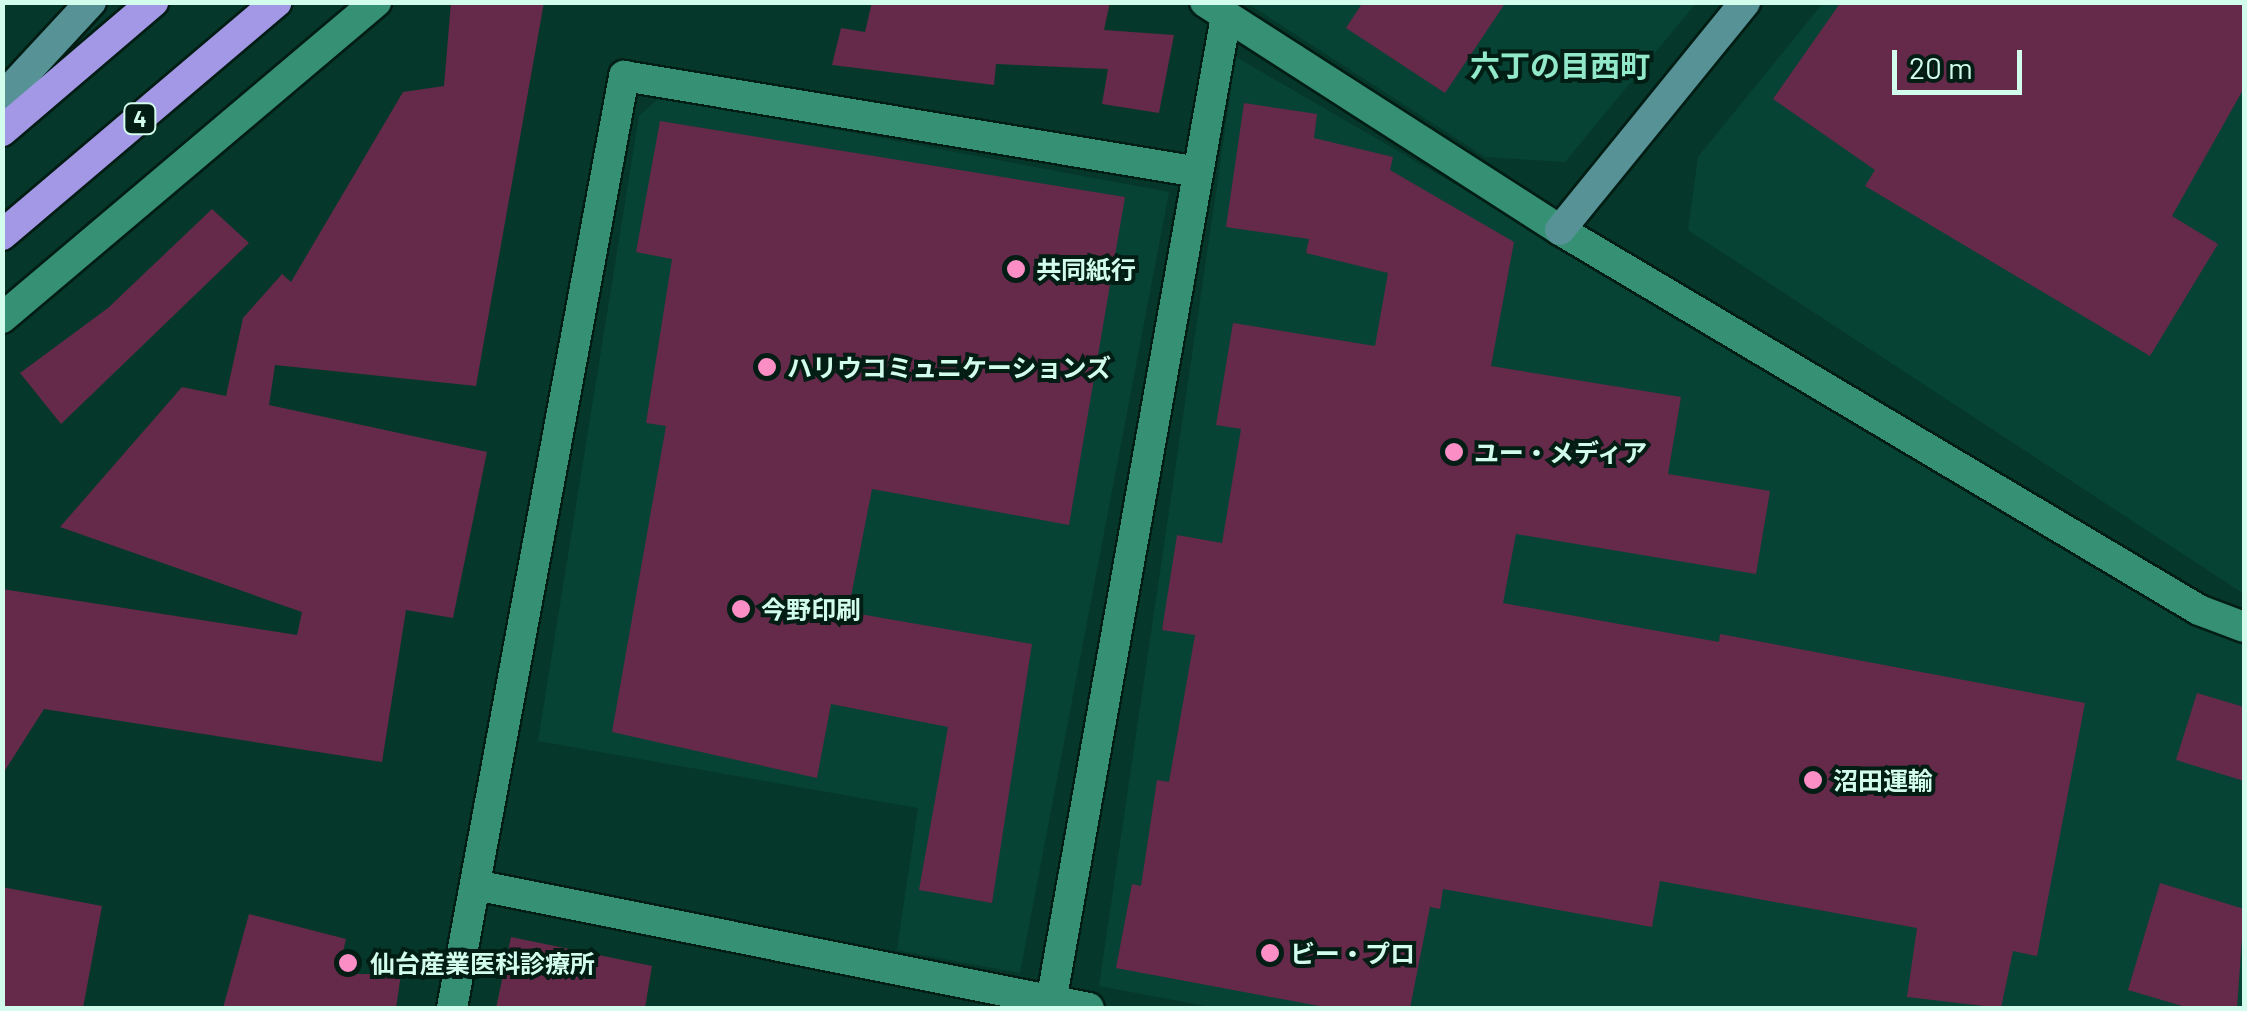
<!DOCTYPE html>
<meta charset="utf-8">
<style>
body{margin:0}
#map{position:relative;width:2247px;height:1011px;overflow:hidden;background:#05382a;font-family:Barlow,"Noto Sans JP",sans-serif}
div>[style]{position:absolute}
[style*='--x']{left:calc(var(--x)*1px);top:calc(var(--y)*1px);width:calc(var(--w)*1px);rotate:calc(var(--a)*1deg)}
.built>*{inset:0;background:#074334}
.building>*{inset:0;background:#652949}
.roads{filter:drop-shadow(2px 0 #021d14) drop-shadow(-2px 0 #021d14) drop-shadow(0 2px #021d14) drop-shadow(0 -2px #021d14)}
.street>*{height:30px;margin:-15px;padding:0 15px;transform-origin:15px;border-radius:15px;background:#369074}
.secondary>*{height:30px;margin:-15px;padding:0 15px;transform-origin:15px;border-radius:15px;background:#569296}
.highway>*{height:30px;margin:-15px;padding:0 15px;transform-origin:15px;border-radius:15px;background:#a298e6}
.dots>*{width:28px;height:28px;translate:-50% -50%;box-sizing:border-box;border:5px solid #021d14;border-radius:50%}
span{translate:-50% -50%;white-space:nowrap;text-align:center;line-height:1.15;-webkit-text-stroke:8px #021d14;paint-order:stroke}
.shield-label span{padding:2px 8px;background:#021d14;border:2px solid;border-radius:8px;-webkit-text-stroke-width:0}
.shield-label{font-size:22px;color:#d2fceb;font-weight:700}
.poi-label{font-size:25px;color:#d2fceb;font-weight:700}
.left{translate:0 -50%;text-align:left}
.quarter-label{font-size:30px;color:#92e9ca;font-weight:700}
.frame{position:absolute;inset:0;border:5px solid #d2fceb;pointer-events:none}
.scale{position:absolute;left:1892px;top:50px;width:130px;height:45px;box-sizing:border-box;border:5px solid #d2fceb;border-top:0;padding-left:12px;font-size:30px;line-height:35px;white-space:nowrap;color:#d2fceb;-webkit-text-stroke:8px #021d14;paint-order:stroke}
</style>
<div id="map">
<div class="built">
<div style="clip-path:polygon(1247px 3px,1696px 3px,1565px 162px,1485px 157px)"></div>
<div style="clip-path:polygon(1823px 3px,2244px 3px,2244px 594px,1688px 230px,1698px 157px)"></div>
<div style="clip-path:polygon(1236px 57px,2244px 643px,2244px 1008px,1216px 1008px,1099px 986px)"></div>
<div style="clip-path:polygon(660px 97px,1169px 192px,1020px 973px,897px 950px,918px 808px,538px 741px,639px 116px)"></div>
</div>
<div class="building">
<div style="clip-path:polygon(451px 2px,544px 2px,476px 386px,275px 365px,269px 405px,487px 452px,453px 618px,406px 610px,382px 762px,44px 709px,2px 775px,2px 589px,297px 635px,302px 612px,60px 527px,182px 387px,226px 396px,243px 318px,282px 274px,291px 282px,403px 92px,444px 86px)"></div>
<div style="clip-path:polygon(872px 2px,1110px 2px,1104px 30px,1174px 35px,1159px 113px,1102px 104px,1108px 69px,996px 64px,994px 85px,832px 65px,841px 28px,865px 32px)"></div>
<div style="clip-path:polygon(1363px 2px,1506px 2px,1445px 93px,1346px 28px)"></div>
<div style="clip-path:polygon(1841px 2px,2244px 2px,2244px 88px,2172px 216px,2218px 244px,2150px 356px,1865px 186px,1875px 170px,1773px 99px)"></div>
<div style="clip-path:polygon(1244px 103px,1317px 114px,1314px 138px,1393px 157px,1390px 170px,1514px 242px,1491px 366px,1681px 397px,1668px 474px,1770px 491px,1756px 574px,1516px 534px,1503px 603px,1719px 642px,1720px 634px,2085px 703px,2037px 956px,2013px 951px,2001px 1008px,1907px 997px,1917px 928px,1660px 881px,1652px 927px,1443px 889px,1440px 909px,1430px 907px,1410px 1008px,1330px 1008px,1116px 968px,1132px 884px,1141px 886px,1157px 780px,1169px 782px,1195px 635px,1162px 630px,1177px 535px,1222px 543px,1241px 429px,1216px 425px,1233px 323px,1375px 346px,1388px 273px,1306px 253px,1309px 239px,1226px 227px)"></div>
<div style="clip-path:polygon(660px 121px,1125px 197px,1069px 525px,872px 489px,848px 612px,1032px 644px,992px 903px,919px 890px,948px 727px,831px 704px,817px 778px,612px 732px,666px 426px,646px 423px,672px 259px,636px 252px)"></div>
<div style="clip-path:polygon(212px 209px,249px 243px,61px 424px,20px 373px,108px 308px)"></div>
<div style="clip-path:polygon(2197px 693px,2244px 707px,2244px 781px,2176px 760px)"></div>
<div style="clip-path:polygon(2160px 883px,2244px 909px,2237px 1008px,2189px 1008px,2128px 990px)"></div>
<div style="clip-path:polygon(2px 887px,102px 906px,83px 1008px,2px 1008px)"></div>
<div style="clip-path:polygon(249px 914px,346px 939px,338px 974px,401px 974px,396px 1008px,223px 1008px)"></div>
<div style="clip-path:polygon(511px 937px,652px 966px,645px 1008px,496px 1008px)"></div>
</div>
<div class="roads">
<div class="street">
<div style="--x:1205;--y:2;--w:422;--a:32.7"></div>
<div style="--x:1560;--y:230;--w:743;--a:30.74"></div>
<div style="--x:2199;--y:610;--w:48;--a:20.7"></div>
<div style="--x:2;--y:318;--w:490;--a:-40.2"></div>
<div style="--x:475;--y:885;--w:626;--a:11.33"></div>
<div style="--x:452;--y:1008;--w:948;--a:-79.54"></div>
<div style="--x:624;--y:76;--w:582;--a:9.49"></div>
<div style="--x:1050;--y:1008;--w:1007;--a:-79.94"></div>
</div>
<div class="secondary">
<div style="--x:2;--y:98;--w:131;--a:-47.2"></div>
<div style="--x:1560;--y:230;--w:294;--a:-50.9"></div>
</div>
<div class="highway">
<div style="--x:2;--y:131;--w:199;--a:-40.5"></div>
<div style="--x:2;--y:235;--w:360;--a:-40.3"></div>
</div>
</div>
<div class="dots">
<div style="left:1016px;top:269px;background:#fb8fc5"></div>
<div style="left:767px;top:367px;background:#fb8fc5"></div>
<div style="left:1454px;top:452px;background:#fb8fc5"></div>
<div style="left:741px;top:609px;background:#fb8fc5"></div>
<div style="left:1813px;top:780px;background:#fb8fc5"></div>
<div style="left:1270px;top:953px;background:#fb8fc5"></div>
<div style="left:348px;top:963px;background:#fb8fc5"></div>
</div>
<div class="shield-label">
<span style="left:140px;top:119px">4</span>
</div>
<div class="poi-label">
<span class="left" style="left:1036px;top:269px">共同紙行</span>
<span class="left" style="left:787px;top:367px">ハリウコミュニケーションズ</span>
<span class="left" style="left:1474px;top:452px">ユー・メディア</span>
<span class="left" style="left:761px;top:609px">今野印刷</span>
<span class="left" style="left:1833px;top:780px">沼田運輸</span>
<span class="left" style="left:1290px;top:953px">ビー・プロ</span>
<span class="left" style="left:370px;top:963px">仙台産業医科診療所</span>
</div>
<div class="quarter-label">
<span style="left:1560px;top:65px">六丁の目西町</span>
</div>
<div class="frame"></div>
<div class="scale">20 m</div>
</div>
